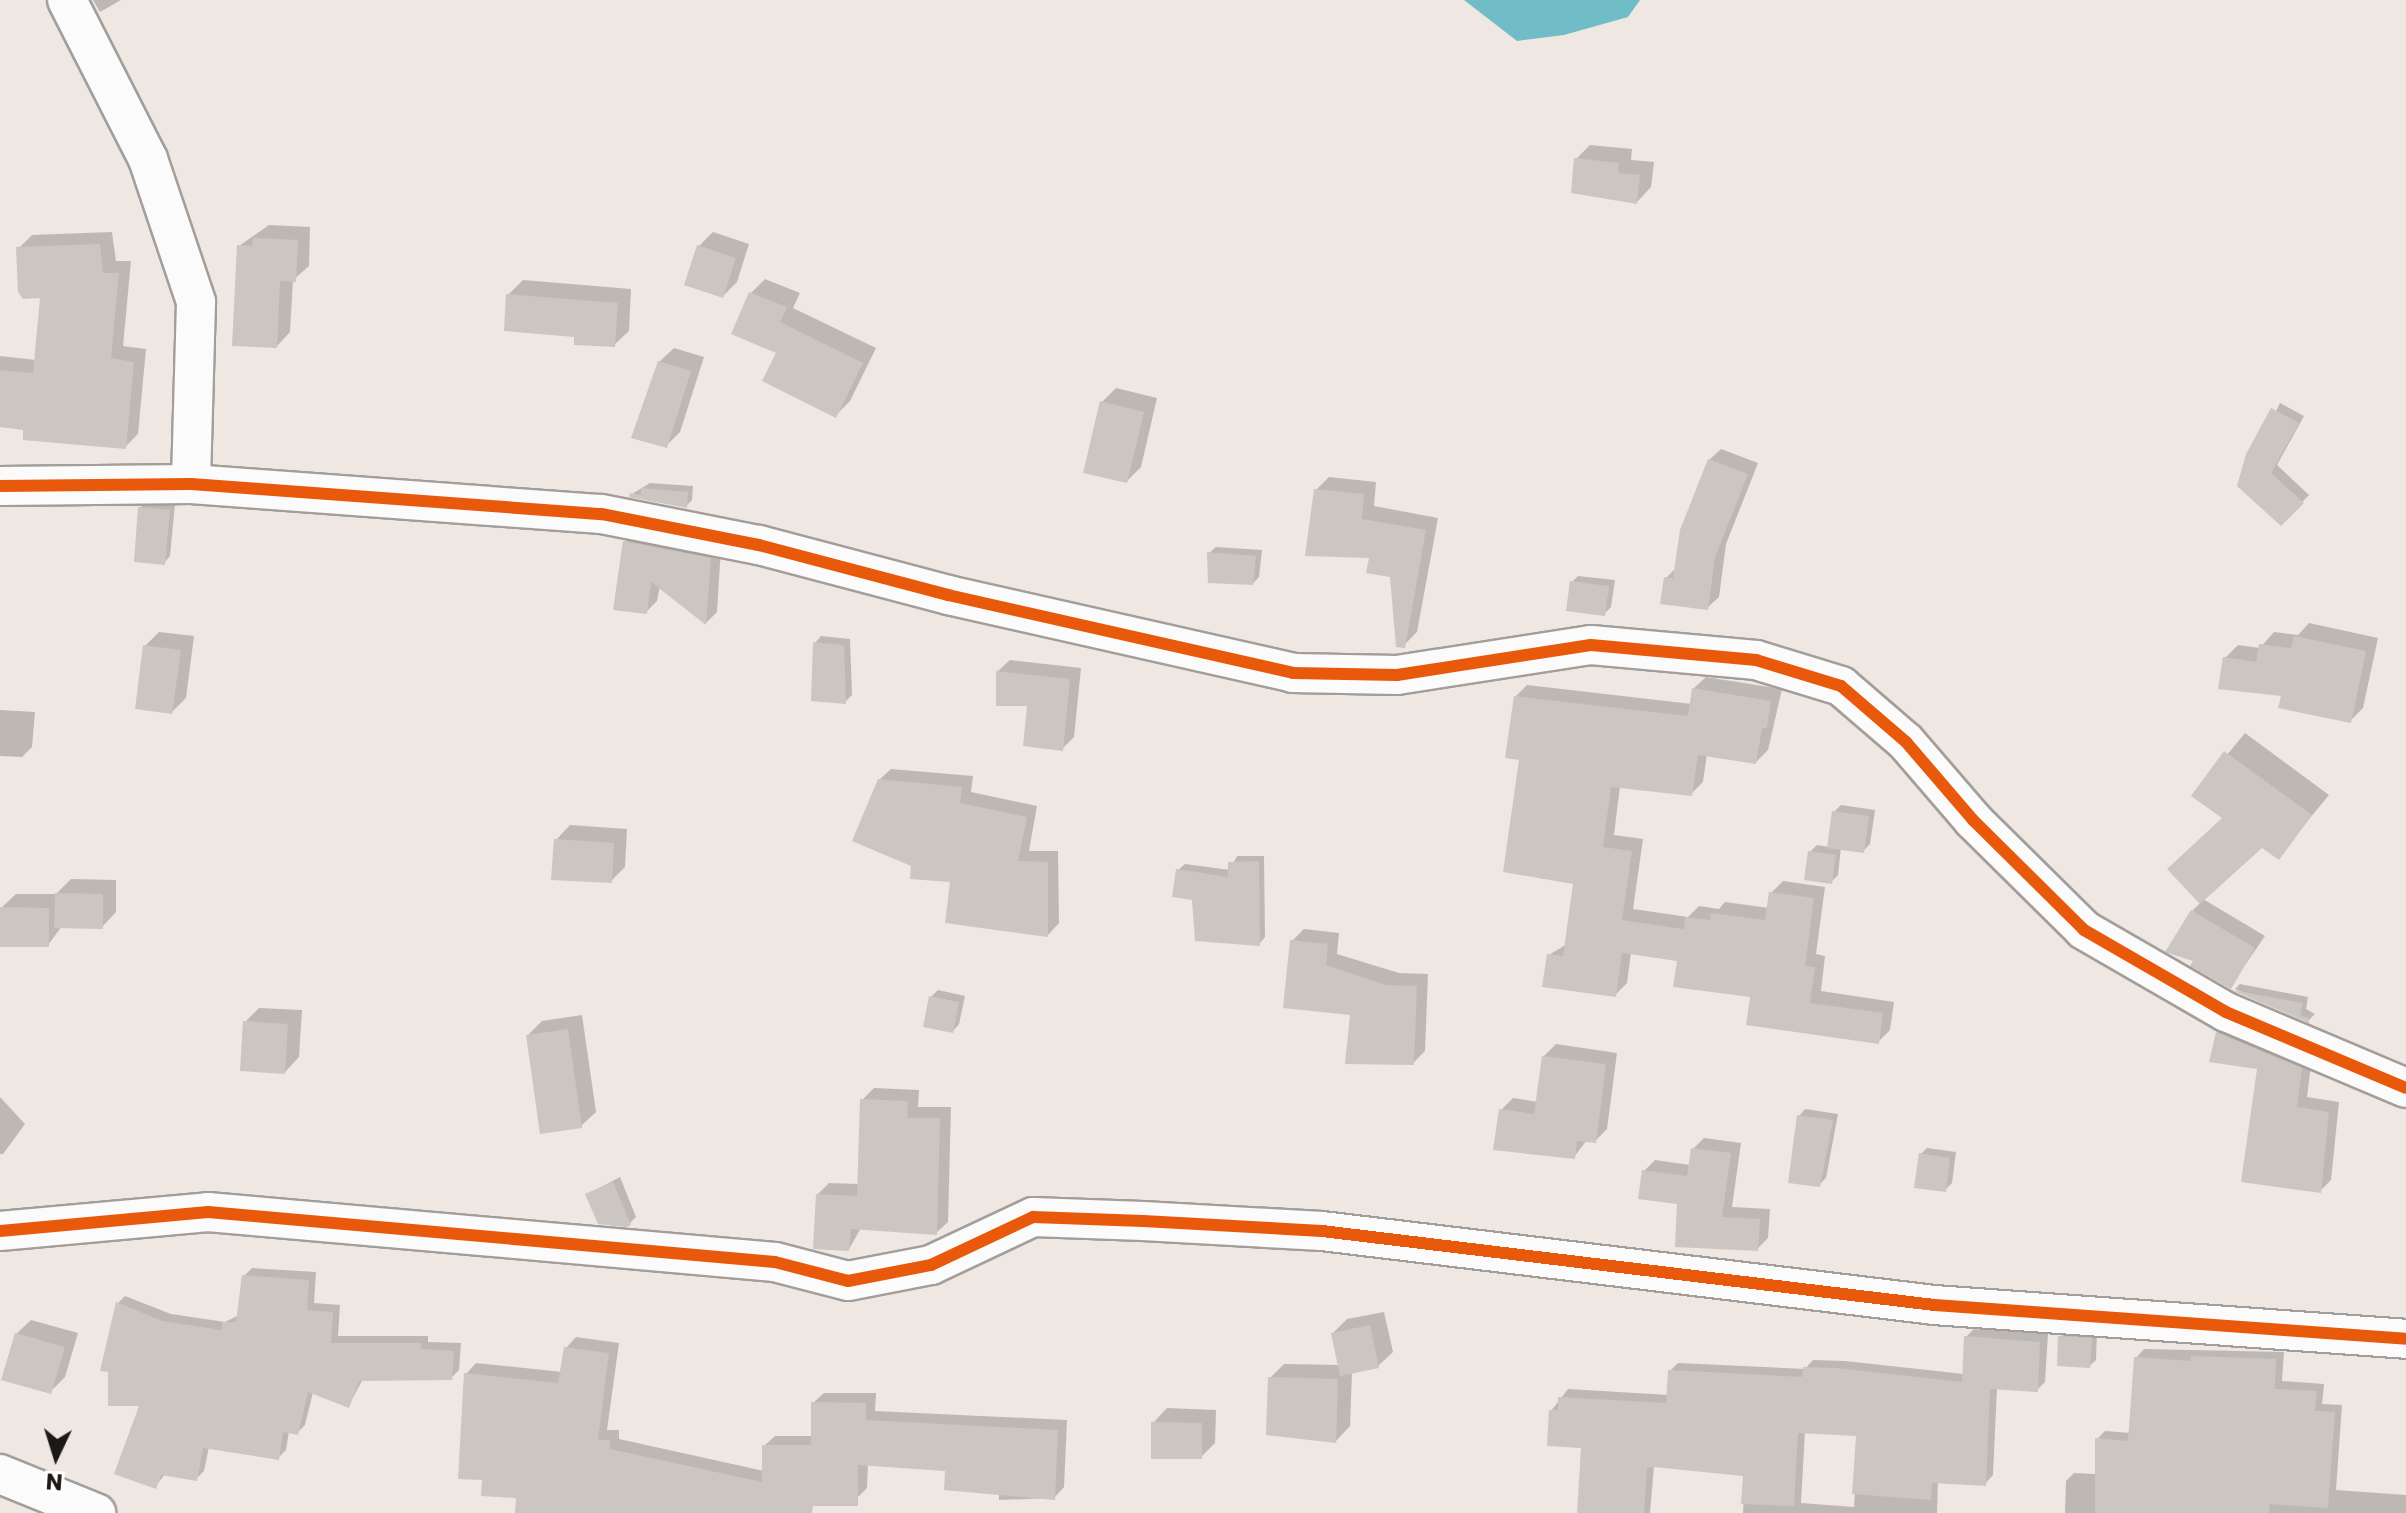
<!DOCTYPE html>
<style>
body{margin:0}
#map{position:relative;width:2406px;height:1513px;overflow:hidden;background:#eee7e2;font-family:Poppins,sans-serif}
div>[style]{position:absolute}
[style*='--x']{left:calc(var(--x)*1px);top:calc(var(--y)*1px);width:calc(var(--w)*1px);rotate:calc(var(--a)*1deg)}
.water>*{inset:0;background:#71bdc7}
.shadow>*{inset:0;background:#0003}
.building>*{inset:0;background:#cbc6c2}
.roads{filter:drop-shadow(2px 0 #a39e9a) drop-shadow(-2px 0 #a39e9a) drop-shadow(0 2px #a39e9a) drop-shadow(0 -2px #a39e9a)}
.minor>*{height:38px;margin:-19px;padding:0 19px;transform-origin:19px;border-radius:19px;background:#fcfbfb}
.cycleway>*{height:12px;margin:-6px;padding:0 6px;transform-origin:6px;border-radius:6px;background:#e8590c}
span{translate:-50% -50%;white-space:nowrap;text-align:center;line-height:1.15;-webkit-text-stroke:6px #fff;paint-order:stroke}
.north{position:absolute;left:16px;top:1417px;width:80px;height:80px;-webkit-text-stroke:6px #fff;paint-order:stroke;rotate:184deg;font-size:22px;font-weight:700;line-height:32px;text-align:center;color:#1c1815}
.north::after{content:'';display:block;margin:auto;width:28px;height:36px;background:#1c1815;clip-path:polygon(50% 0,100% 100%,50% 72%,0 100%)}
</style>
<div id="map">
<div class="water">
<div style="clip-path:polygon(1464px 0,1640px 0,1628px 17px,1564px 35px,1517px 41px)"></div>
</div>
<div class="shadow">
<div style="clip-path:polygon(93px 0,121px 0,100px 12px)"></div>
<div style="clip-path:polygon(1590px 145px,1632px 149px,1631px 160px,1654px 162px,1651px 187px,1637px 202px,1576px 159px)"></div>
<div style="clip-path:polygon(269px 225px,310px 227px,309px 266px,293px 280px,290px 332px,277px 346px,239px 246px)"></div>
<div style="clip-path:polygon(112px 232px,116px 261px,131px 261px,123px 346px,146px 349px,138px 434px,125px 447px,0 425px,0 356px,36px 360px,42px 296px,19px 248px,32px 235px)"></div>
<div style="clip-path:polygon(713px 232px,749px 244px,737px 282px,723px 296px,699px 246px)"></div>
<div style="clip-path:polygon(765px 279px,800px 293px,793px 308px,876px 348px,850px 401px,836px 415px,779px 352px,751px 293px)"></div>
<div style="clip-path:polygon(523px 280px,631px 289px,629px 331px,614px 345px,508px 295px)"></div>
<div style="clip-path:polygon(674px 348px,704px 357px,680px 432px,666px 446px,659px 362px)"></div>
<div style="clip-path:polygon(1116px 388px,1157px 398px,1141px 467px,1127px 481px,1102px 402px)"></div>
<div style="clip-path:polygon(2280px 403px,2304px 416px,2277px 465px,2309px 495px,2281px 524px,2240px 486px)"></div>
<div style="clip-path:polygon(1721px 449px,1758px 463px,1726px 544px,1719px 597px,1707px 608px,1666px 578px,1677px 567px,1709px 460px)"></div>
<div style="clip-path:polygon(1329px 477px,1376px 482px,1374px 506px,1438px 518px,1417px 632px,1404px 645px,1392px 575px,1316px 490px)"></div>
<div style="clip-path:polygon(650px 483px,693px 486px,692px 500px,686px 506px,632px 494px)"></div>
<div style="clip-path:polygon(147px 501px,175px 504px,170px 556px,164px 563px,140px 508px)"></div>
<div style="clip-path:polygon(636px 530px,721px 547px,717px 612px,706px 623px,660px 586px,657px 601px,646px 612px,625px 542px)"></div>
<div style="clip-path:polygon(1216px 547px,1262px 550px,1259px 577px,1253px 583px,1209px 553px)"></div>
<div style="clip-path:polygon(1578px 576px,1615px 580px,1611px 607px,1604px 614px,1572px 582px)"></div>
<div style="clip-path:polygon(2309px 623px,2378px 638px,2363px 708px,2350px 721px,2283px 695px,2225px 658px,2238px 645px,2260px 648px,2274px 632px,2298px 635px)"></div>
<div style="clip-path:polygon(159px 632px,194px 636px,186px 698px,172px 712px,145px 646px)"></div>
<div style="clip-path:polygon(821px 636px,850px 639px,852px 695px,845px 702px,815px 643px)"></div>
<div style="clip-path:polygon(1010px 660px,1081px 668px,1074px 737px,1062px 749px,998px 671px)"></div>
<div style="clip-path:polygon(1706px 677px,1782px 689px,1768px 750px,1756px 762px,1707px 754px,1703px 782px,1691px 794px,1620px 786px,1614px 835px,1643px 839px,1633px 909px,1688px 917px,1699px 906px,1719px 909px,1725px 902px,1769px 908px,1771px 893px,1783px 881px,1825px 887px,1816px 954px,1825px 956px,1821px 991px,1894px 1002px,1890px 1030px,1878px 1042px,1679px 959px,1631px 952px,1627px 983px,1615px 995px,1549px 955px,1567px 944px,1575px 882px,1521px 758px,1515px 697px,1527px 685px,1692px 704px,1694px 688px)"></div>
<div style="clip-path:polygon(0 710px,35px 712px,32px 747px,22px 757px,0 756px)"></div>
<div style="clip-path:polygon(2245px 733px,2329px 795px,2278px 857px,2262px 845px,2203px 899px,2265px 936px,2230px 987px,2195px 960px,2192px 911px,2201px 902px,2224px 817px,2194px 795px)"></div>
<div style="clip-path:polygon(891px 769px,973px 776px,971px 792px,1037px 806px,1029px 851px,1058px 851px,1059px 923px,1048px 935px,952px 880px,913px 865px,879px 780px)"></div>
<div style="clip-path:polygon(1841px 805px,1875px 810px,1870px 844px,1864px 850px,1841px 847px,1838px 875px,1831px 882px,1810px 852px,1817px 845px,1829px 847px,1834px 812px)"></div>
<div style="clip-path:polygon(570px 825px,627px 829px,625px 867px,611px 881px,556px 840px)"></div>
<div style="clip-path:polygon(1237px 856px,1264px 856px,1265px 937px,1259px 944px,1178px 870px,1185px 864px,1230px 870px)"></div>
<div style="clip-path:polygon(71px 879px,116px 880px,116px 912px,102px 927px,62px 926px,48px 945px,1px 908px,16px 894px,56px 894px)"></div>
<div style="clip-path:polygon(1304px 929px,1339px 933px,1337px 954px,1399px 973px,1428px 974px,1425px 1051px,1413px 1063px,1352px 1013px,1292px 941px)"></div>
<div style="clip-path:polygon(2240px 984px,2308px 997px,2306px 1009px,2315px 1014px,2308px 1021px,2235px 989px)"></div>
<div style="clip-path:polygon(938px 990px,965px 996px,959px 1024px,953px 1031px,931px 997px)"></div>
<div style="clip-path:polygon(259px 1008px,302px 1010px,299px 1057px,285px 1072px,245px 1022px)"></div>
<div style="clip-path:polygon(582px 1015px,596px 1112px,581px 1126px,528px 1035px,542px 1021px)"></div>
<div style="clip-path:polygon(2228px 1022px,2312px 1057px,2307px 1097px,2339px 1102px,2331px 1180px,2320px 1191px,2259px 1068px,2212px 1061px,2218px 1032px)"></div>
<div style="clip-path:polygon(1556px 1044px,1617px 1053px,1607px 1129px,1595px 1141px,1587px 1140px,1574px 1157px,1501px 1110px,1513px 1098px,1538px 1102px,1543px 1057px)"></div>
<div style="clip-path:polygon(874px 1088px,919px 1090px,918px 1107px,951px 1107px,948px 1222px,936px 1233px,861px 1228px,849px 1249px,818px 1194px,829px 1183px,860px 1184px,862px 1100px)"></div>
<div style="clip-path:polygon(0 1097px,25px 1124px,3px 1154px,0 1154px)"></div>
<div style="clip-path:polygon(1805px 1109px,1838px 1114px,1826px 1178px,1819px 1185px,1799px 1116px)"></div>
<div style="clip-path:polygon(1704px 1138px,1741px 1143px,1732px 1207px,1770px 1209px,1768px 1238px,1757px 1249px,1679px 1202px,1644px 1171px,1655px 1160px,1690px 1165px,1693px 1149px)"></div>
<div style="clip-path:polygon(1927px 1148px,1956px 1152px,1952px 1183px,1945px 1190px,1921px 1154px)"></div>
<div style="clip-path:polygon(620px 1177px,636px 1217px,630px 1223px,588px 1194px)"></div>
<div style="clip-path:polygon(252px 1268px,316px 1272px,314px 1303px,340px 1305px,338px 1336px,428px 1336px,428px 1342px,461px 1343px,459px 1370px,451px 1378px,363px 1379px,349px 1405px,313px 1392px,305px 1425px,297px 1433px,289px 1431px,286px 1450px,278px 1458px,209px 1447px,204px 1471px,196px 1479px,165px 1474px,155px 1487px,118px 1303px,125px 1296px,171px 1314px,225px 1322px,239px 1315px,244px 1276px)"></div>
<div style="clip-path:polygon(1384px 1312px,1393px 1352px,1378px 1366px,1352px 1372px,1350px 1426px,1336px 1441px,1270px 1378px,1284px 1364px,1340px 1365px,1333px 1333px,1347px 1319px)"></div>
<div style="clip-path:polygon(31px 1320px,78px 1333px,65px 1377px,50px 1392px,16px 1334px)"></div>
<div style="clip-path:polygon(evenodd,1974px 1329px,2048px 1334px,2045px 1382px,2037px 1390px,1997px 1388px,1993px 1475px,1985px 1484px,1938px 1481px,1937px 1513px,1743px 1513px,1745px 1474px,1654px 1466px,1650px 1513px,1579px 1513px,1584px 1447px,1551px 1411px,1568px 1389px,1669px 1395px,1670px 1371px,1678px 1363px,1805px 1369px,1813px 1360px,1845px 1361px,1964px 1374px,1966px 1337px,1974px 1329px,1805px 1431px,1858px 1434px,1854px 1507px,1801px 1503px,1805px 1431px)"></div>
<div style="clip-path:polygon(2067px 1331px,2097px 1332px,2096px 1360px,2089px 1366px,2060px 1337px)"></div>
<div style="clip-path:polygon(576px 1337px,619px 1343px,607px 1430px,619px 1430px,619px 1439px,764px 1471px,764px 1446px,775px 1436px,813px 1436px,813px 1403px,824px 1393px,876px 1393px,875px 1411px,1067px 1420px,1064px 1487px,1054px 1498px,999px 1500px,999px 1490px,947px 1469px,868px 1463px,867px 1488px,857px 1498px,801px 1498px,800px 1513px,517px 1513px,518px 1496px,484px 1479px,466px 1374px,476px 1363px,562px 1372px,566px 1348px)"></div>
<div style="clip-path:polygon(2144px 1349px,2284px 1352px,2282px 1381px,2324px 1384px,2322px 1404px,2342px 1405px,2336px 1490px,2406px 1495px,2406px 1513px,2065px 1513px,2066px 1481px,2074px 1473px,2095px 1474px,2097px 1439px,2105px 1431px,2131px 1433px,2136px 1358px)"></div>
<div style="clip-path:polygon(1167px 1408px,1216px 1410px,1215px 1443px,1201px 1457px,1153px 1423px)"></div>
</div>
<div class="building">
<div style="clip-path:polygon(1574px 158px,1619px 163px,1618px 173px,1640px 175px,1637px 204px,1571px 193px)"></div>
<div style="clip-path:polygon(253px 238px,298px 240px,296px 282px,280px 281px,277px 348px,232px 346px,237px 245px,252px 246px)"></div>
<div style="clip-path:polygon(100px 244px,103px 273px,119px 273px,111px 358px,134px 362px,126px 449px,23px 440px,23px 430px,0 427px,0 370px,33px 373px,40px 298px,23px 299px,18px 292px,16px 247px)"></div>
<div style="clip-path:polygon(697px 245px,736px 258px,723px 298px,684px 285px)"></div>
<div style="clip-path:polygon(749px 292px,787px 307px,780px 322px,863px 363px,836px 418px,762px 381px,776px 353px,731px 334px)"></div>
<div style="clip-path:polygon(506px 294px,618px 303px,615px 347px,574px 345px,574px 337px,504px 331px)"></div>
<div style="clip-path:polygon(658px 361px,691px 371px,667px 448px,631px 438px)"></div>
<div style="clip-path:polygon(1100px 401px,1144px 412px,1127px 483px,1083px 473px)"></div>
<div style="clip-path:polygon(2271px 408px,2299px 423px,2271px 473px,2304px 503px,2281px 526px,2237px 486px,2246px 454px)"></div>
<div style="clip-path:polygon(1708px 459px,1748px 474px,1715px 557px,1708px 610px,1660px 604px,1664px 577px,1673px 578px,1680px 530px)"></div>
<div style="clip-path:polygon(641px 488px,688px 492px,687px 508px,629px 497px,630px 493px,641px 495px)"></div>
<div style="clip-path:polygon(1314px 489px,1364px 494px,1362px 519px,1426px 530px,1405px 648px,1396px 647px,1390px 577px,1366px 573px,1369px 558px,1305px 556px)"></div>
<div style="clip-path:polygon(138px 507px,170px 510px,165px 565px,134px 562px)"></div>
<div style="clip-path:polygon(623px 541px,711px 558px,706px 625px,651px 582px,647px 614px,613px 610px)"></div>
<div style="clip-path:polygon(1207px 552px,1256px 556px,1253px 585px,1208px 583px)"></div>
<div style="clip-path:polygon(1570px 581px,1609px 586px,1605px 616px,1566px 611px)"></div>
<div style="clip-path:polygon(2294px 636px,2366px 651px,2351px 723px,2278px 708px,2281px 696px,2218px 689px,2223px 657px,2256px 662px,2259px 644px,2291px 648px)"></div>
<div style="clip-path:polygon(813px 642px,844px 645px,846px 704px,811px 701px)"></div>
<div style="clip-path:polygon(143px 645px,181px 650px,172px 714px,135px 709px)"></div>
<div style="clip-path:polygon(996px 671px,1070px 679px,1063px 751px,1023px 746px,1027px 706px,996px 706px)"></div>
<div style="clip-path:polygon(1692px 688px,1771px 701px,1767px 728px,1762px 728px,1756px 764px,1698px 755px,1692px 796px,1611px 787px,1603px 847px,1632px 851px,1622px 920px,1684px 929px,1685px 917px,1710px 920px,1711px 913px,1765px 920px,1769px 892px,1814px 898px,1805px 966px,1815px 967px,1810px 1003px,1883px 1013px,1879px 1044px,1746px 1025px,1750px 997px,1673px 987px,1677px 961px,1622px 953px,1616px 997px,1542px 987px,1547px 954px,1563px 956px,1573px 884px,1503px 872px,1519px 760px,1505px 758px,1514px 696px,1688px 716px)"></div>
<div style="clip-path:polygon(2224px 751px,2312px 815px,2279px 860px,2262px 848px,2200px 904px,2167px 869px,2222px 818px,2191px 796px)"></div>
<div style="clip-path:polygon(878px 779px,962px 787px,960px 803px,1027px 817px,1018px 861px,1048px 862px,1048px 937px,945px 923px,950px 882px,910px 879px,911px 866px,852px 841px)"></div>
<div style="clip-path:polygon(1832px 811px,1869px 816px,1864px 853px,1827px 848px)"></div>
<div style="clip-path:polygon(554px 839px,614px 843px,612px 883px,551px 880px)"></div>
<div style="clip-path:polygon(1808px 851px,1836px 855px,1832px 884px,1804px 880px)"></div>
<div style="clip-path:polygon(1259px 861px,1260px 946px,1195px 941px,1192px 900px,1172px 897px,1176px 869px,1228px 877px,1228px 862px)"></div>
<div style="clip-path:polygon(55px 893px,103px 894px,103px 929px,54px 928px)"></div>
<div style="clip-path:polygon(0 907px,49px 908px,49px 947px,0 947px)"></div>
<div style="clip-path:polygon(2191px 910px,2255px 948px,2231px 989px,2190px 966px,2193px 961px,2165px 952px)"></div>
<div style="clip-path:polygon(1290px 940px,1328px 944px,1326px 965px,1386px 985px,1417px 986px,1414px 1065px,1345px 1064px,1350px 1015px,1283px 1008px)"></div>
<div style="clip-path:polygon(2232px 990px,2303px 1003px,2300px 1015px,2309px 1018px,2309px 1023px)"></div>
<div style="clip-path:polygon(929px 996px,959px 1002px,953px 1033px,923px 1027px)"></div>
<div style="clip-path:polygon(243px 1021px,288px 1024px,285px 1074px,240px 1071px)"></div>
<div style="clip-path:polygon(568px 1029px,582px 1128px,540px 1134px,526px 1035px)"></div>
<div style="clip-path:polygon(2216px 1032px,2302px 1068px,2297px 1107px,2329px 1112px,2321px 1193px,2241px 1182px,2257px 1069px,2209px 1062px)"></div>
<div style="clip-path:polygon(1542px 1056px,1606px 1064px,1596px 1143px,1577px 1141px,1575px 1159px,1493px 1150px,1499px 1109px,1534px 1114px)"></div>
<div style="clip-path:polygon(860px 1099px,908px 1101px,907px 1118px,940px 1118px,937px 1235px,851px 1229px,849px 1251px,813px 1249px,816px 1194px,857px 1196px)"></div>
<div style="clip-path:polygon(1797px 1115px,1833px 1120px,1820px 1187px,1788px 1183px)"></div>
<div style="clip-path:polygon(1691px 1148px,1731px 1153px,1722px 1217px,1760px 1219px,1758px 1251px,1675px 1247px,1677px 1204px,1638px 1199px,1642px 1170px,1687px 1176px)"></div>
<div style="clip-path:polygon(1919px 1153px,1950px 1158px,1946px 1192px,1914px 1188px)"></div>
<div style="clip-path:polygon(613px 1182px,631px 1225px,627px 1227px,598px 1224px,585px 1194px)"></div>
<div style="clip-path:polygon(242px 1275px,309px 1280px,307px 1310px,333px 1312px,331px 1343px,421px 1343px,421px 1349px,454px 1351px,452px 1380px,359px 1381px,349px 1408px,308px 1392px,298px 1435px,283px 1432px,279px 1460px,203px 1448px,197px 1481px,161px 1475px,156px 1489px,114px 1474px,139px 1406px,108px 1406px,108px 1372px,100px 1371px,116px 1302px,162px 1321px,222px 1330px,222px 1322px,236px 1322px)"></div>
<div style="clip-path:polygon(1370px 1325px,1379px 1368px,1340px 1376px,1331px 1333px)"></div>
<div style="clip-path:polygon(15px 1333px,65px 1347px,51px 1394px,1px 1380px)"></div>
<div style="clip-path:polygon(1964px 1336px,2040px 1342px,2038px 1392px,1990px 1389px,1986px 1486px,1932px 1483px,1931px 1500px,1852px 1494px,1856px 1436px,1798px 1433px,1794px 1506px,1741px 1504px,1743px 1476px,1654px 1467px,1647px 1468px,1644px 1513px,1577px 1513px,1581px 1448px,1547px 1446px,1549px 1410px,1558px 1410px,1558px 1397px,1666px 1403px,1668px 1370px,1802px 1377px,1803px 1367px,1836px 1368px,1962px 1382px)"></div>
<div style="clip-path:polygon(2058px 1336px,2092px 1338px,2090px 1368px,2057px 1366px)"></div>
<div style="clip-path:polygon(564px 1347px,609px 1353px,598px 1440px,610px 1440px,610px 1449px,762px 1482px,762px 1445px,811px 1445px,811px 1402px,866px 1403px,866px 1420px,1058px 1430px,1055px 1500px,944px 1490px,945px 1471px,858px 1465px,858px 1506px,813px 1506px,812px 1513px,515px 1513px,516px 1498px,481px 1496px,482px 1480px,458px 1479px,464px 1373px,558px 1383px)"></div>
<div style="clip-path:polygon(2191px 1356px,2276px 1359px,2275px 1389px,2317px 1391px,2315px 1411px,2335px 1412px,2328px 1508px,2270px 1504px,2269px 1513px,2095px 1513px,2095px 1438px,2128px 1441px,2134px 1357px,2191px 1361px)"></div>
<div style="clip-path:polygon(1268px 1377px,1338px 1379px,1336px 1443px,1266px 1435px)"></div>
<div style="clip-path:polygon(1151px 1422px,1202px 1423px,1202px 1459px,1151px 1459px)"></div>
</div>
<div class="roads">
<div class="minor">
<div style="--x:67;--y:0;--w:178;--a:63"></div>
<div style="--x:148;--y:159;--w:151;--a:71.4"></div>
<div style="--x:196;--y:302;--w:182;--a:91.6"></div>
<div style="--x:0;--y:486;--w:191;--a:-0.6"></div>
<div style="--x:191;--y:484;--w:412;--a:4.2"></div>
<div style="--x:602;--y:514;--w:160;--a:11.2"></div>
<div style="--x:759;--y:545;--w:196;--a:14.8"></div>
<div style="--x:948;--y:595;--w:354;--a:12.7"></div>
<div style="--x:1293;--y:673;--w:104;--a:1.1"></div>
<div style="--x:1397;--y:675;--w:196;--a:-8.8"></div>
<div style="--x:1591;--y:645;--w:166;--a:5.2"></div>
<div style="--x:1756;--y:660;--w:89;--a:17"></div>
<div style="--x:1841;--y:686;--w:86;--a:40.7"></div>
<div style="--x:1906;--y:742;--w:103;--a:49.3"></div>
<div style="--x:1973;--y:820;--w:156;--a:44.7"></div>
<div style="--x:2084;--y:930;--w:164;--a:30"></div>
<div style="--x:2226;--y:1012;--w:195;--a:22.9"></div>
<div style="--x:0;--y:1231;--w:209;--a:-5.2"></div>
<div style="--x:208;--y:1212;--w:569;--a:5.04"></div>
<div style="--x:775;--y:1262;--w:75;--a:14.6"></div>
<div style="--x:848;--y:1281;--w:85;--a:-10.9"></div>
<div style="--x:931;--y:1265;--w:113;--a:-25.2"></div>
<div style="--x:1033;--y:1217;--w:110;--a:2.1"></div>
<div style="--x:1143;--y:1221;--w:179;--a:3.2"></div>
<div style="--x:1322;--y:1231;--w:616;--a:6.89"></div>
<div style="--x:1934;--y:1305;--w:473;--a:4.1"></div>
<div style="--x:0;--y:1474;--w:104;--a:22.1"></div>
</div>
</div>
<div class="cycleway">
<div style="--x:0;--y:486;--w:191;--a:-0.6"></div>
<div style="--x:191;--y:484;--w:412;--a:4.2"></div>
<div style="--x:602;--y:514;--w:160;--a:11.2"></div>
<div style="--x:759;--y:545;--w:196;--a:14.8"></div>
<div style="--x:948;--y:595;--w:354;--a:12.7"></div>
<div style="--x:1293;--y:673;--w:104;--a:1.1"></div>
<div style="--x:1397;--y:675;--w:196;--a:-8.8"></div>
<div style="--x:1591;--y:645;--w:166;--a:5.2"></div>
<div style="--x:1756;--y:660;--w:89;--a:17"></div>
<div style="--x:1841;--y:686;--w:86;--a:40.7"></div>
<div style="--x:1906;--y:742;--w:103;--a:49.3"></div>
<div style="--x:1973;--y:820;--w:156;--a:44.7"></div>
<div style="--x:2084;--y:930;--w:164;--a:30"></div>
<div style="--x:2226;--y:1012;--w:195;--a:22.9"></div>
<div style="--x:0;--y:1231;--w:209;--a:-5.2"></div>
<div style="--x:208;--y:1212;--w:569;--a:5.04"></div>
<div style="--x:775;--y:1262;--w:75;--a:14.6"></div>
<div style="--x:848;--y:1281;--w:85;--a:-10.9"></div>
<div style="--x:931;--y:1265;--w:113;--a:-25.2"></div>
<div style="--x:1033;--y:1217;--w:110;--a:2.1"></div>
<div style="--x:1143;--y:1221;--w:179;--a:3.2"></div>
<div style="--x:1322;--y:1231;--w:616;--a:6.89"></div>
<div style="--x:1934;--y:1305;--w:473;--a:4.1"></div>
</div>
<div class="north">N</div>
</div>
